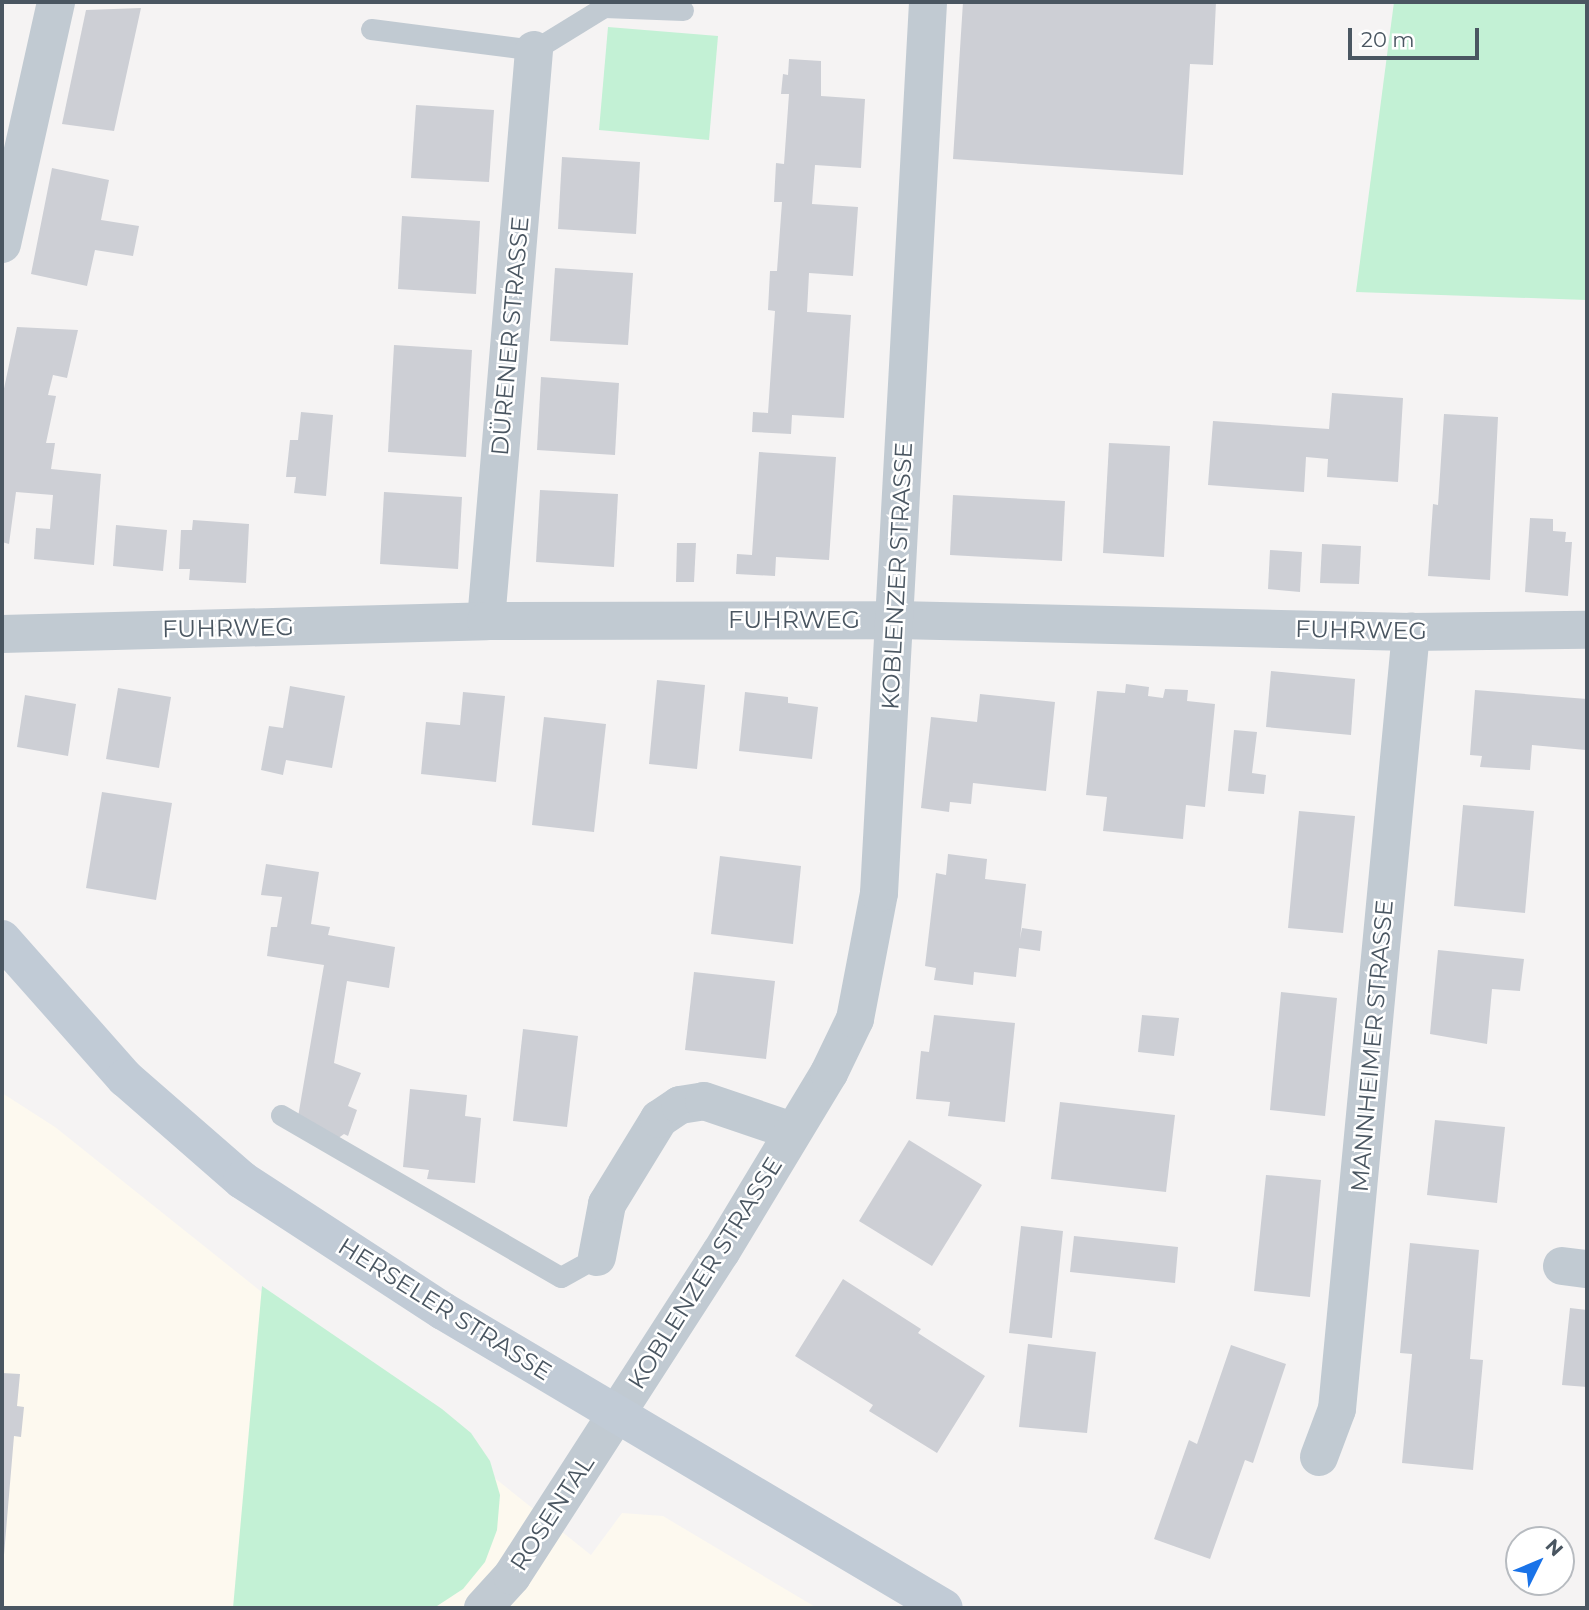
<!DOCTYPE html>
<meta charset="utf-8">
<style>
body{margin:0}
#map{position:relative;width:1589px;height:1610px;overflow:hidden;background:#f5f3f3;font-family:Montserrat,sans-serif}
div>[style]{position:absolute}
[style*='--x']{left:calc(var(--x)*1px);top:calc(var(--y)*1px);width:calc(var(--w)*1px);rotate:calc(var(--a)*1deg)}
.commercial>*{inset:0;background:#fdf9ef}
.green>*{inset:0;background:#c3f1d5}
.building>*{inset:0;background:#cdcfd5}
.lane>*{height:21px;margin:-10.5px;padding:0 10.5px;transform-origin:10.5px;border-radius:10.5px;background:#c1cad2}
.street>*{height:38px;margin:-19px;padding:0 19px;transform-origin:19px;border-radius:19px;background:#c1cad2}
.secondary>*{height:38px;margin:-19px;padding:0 19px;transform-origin:19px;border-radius:19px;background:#c1cbd6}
span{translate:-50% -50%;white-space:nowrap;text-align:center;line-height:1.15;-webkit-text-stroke:5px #fff;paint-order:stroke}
.street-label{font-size:24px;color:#4a5661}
.frame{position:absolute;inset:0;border:4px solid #4a5661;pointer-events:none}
.north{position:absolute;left:1505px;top:1526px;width:70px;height:70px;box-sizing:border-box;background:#fff;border:2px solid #b7bbc0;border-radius:50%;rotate:47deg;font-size:19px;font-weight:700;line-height:28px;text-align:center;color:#4a5661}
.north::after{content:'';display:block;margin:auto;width:24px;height:32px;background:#1a73e8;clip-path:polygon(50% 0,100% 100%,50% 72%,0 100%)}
.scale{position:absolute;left:1348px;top:28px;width:131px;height:32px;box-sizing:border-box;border:4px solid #4a5661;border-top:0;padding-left:9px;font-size:21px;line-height:24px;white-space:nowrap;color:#4a5661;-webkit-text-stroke:5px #fff;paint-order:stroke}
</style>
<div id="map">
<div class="commercial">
<div style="clip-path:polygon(2px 1093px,55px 1127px,591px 1555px,622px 1513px,663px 1516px,817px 1608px,2px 1608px)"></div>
</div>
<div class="green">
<div style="clip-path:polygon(1394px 2px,1587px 2px,1587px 300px,1356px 292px)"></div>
<div style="clip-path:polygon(608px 27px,718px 36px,709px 140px,599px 130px)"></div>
<div style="clip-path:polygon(262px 1286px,442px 1409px,471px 1433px,490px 1461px,500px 1495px,497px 1530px,485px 1562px,463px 1589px,434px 1608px,233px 1608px)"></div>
</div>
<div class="building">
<div style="clip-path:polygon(963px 2px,1216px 2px,1213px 65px,1190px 64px,1183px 175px,953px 159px)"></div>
<div style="clip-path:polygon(141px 8px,114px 131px,62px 124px,86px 10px)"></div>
<div style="clip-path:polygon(789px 59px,821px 61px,821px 96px,865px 99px,861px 168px,815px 165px,812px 204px,858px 207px,853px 276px,809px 273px,808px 293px,807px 312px,851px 315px,844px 418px,792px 415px,791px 434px,752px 432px,753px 412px,768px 413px,775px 311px,768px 310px,770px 271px,777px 271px,782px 202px,774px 202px,775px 182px,776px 163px,784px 164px,789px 94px,781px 94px,783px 74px,788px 75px)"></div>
<div style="clip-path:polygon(416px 105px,494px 110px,489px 182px,411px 178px)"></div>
<div style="clip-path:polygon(562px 157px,640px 162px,636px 234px,558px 229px)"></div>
<div style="clip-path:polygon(52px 168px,109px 180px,101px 220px,139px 226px,133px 256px,95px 250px,87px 286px,31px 274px)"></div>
<div style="clip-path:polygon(402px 216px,480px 221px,476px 294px,398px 289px)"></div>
<div style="clip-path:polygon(555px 268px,633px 273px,628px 345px,550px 341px)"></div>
<div style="clip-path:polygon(17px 327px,78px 330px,67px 378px,53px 375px,48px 395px,56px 396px,46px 443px,55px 443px,51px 469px,101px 474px,94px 565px,34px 559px,36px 528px,50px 529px,53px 495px,16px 492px,9px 544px,2px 542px,2px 398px)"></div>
<div style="clip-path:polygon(394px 345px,472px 350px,466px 457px,388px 452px)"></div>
<div style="clip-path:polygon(541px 377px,619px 383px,615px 455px,537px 450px)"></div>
<div style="clip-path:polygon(1332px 393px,1403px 398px,1398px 482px,1327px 477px,1328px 459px,1306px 457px,1304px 492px,1208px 485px,1213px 421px,1329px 429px)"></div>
<div style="clip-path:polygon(301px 412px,333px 415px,326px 496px,294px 493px,296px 477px,286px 477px,290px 440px,298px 440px)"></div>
<div style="clip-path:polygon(1444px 414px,1498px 417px,1490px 580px,1428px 576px,1433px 504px,1438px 505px)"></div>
<div style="clip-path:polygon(1109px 443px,1170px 446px,1164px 557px,1103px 553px)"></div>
<div style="clip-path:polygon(759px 452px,836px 457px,829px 560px,776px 557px,775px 576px,736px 574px,737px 554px,752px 555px)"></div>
<div style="clip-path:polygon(540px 490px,618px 494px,614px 567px,536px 562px)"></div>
<div style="clip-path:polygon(384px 492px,462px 497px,458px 569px,380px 564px)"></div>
<div style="clip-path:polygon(953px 495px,1065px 501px,1062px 561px,950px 555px)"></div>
<div style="clip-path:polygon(1530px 518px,1553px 519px,1553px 531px,1566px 532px,1565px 542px,1572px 542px,1568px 596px,1525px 592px)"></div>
<div style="clip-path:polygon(193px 520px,249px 524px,246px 583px,189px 580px,190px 569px,179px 569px,181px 530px,192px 530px)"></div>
<div style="clip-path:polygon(116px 525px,167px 530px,163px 571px,113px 566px)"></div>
<div style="clip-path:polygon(677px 543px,696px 543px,694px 582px,676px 582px)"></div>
<div style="clip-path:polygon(1322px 544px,1361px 546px,1359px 584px,1320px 583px)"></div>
<div style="clip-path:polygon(1270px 550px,1302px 552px,1300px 592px,1268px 589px)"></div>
<div style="clip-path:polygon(1271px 671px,1355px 679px,1351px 735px,1266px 727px)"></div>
<div style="clip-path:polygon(657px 680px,705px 685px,697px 769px,649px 764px)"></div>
<div style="clip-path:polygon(1126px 684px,1149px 687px,1148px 696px,1163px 698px,1165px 689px,1188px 690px,1187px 701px,1215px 704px,1205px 807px,1186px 805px,1183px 839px,1103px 831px,1107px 797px,1086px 795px,1097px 691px,1125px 693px)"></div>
<div style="clip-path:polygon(290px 686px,345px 696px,332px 768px,286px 760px,283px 775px,261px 770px,269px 726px,283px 728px)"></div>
<div style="clip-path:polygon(118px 688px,171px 697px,159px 768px,106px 759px)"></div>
<div style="clip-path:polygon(1475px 690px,1587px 699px,1586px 750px,1532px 745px,1530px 770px,1480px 767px,1482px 756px,1470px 755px)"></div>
<div style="clip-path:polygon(463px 692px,505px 696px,496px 782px,421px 774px,426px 722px,460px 725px)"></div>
<div style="clip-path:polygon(745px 692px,788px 697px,788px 703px,818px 707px,812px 759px,739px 751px)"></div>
<div style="clip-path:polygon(980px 694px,1055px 702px,1046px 791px,973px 783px,971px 804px,950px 802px,949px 812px,921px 808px,931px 717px,977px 722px)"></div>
<div style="clip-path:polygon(25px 695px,76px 704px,68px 756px,17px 747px)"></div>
<div style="clip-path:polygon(544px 717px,606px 724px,594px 832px,532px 825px)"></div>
<div style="clip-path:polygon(1234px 730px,1257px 732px,1252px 773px,1266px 775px,1264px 794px,1228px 791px)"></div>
<div style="clip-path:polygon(102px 792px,172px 803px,156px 900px,86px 888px)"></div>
<div style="clip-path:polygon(1463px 805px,1534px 811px,1525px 913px,1454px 906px)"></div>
<div style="clip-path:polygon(1299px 811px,1355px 816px,1343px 933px,1288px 928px)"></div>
<div style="clip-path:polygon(948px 854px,987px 859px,985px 879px,1026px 884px,1020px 939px,1022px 928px,1042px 931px,1040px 951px,1019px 948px,1016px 977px,974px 972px,973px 985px,934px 980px,936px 968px,925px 966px,936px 873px,946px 875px)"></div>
<div style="clip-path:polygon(720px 856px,801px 866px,793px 944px,711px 934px)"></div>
<div style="clip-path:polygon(266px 864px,319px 872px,311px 924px,330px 927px,328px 935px,395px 947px,389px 988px,347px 981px,334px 1063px,361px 1073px,348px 1106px,357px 1110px,348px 1136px,344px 1134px,337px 1139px,298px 1117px,324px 965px,267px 956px,271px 927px,277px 927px,282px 897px,261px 895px)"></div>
<div style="clip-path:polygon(1438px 950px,1524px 959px,1520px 991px,1492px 989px,1487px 1044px,1430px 1034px)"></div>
<div style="clip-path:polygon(694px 972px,775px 981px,766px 1059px,685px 1050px)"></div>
<div style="clip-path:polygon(1281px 992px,1337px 998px,1325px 1116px,1270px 1110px)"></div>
<div style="clip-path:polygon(934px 1015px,1015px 1023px,1005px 1122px,948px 1116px,950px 1102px,916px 1099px,921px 1051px,929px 1052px)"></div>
<div style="clip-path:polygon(1142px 1015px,1179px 1018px,1174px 1056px,1138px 1052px)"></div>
<div style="clip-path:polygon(523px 1029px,578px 1036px,567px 1127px,513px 1121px)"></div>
<div style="clip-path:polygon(410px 1089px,467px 1095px,465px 1116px,481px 1118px,475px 1183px,427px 1179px,429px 1170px,403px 1167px)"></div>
<div style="clip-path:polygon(1060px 1102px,1175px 1115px,1166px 1192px,1051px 1179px)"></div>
<div style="clip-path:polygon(1435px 1120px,1505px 1127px,1497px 1203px,1427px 1195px)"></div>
<div style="clip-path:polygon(909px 1140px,982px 1185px,932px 1266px,859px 1221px)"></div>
<div style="clip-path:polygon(1266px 1175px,1321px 1180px,1310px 1297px,1254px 1291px)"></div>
<div style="clip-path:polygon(1021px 1226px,1063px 1231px,1052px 1338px,1009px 1333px)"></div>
<div style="clip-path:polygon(1074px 1236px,1178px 1247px,1175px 1283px,1070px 1272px)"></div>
<div style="clip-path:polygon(1410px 1243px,1479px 1250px,1470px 1359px,1483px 1360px,1473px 1470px,1402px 1463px,1412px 1354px,1400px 1353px)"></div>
<div style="clip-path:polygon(843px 1279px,921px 1329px,918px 1333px,985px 1376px,937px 1453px,869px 1411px,873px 1405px,795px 1356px)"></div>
<div style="clip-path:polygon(1570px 1308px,1587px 1310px,1587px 1387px,1562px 1385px)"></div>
<div style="clip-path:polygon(1028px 1344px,1096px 1352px,1087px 1433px,1019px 1427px)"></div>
<div style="clip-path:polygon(1231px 1345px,1286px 1364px,1253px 1463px,1245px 1460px,1210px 1559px,1154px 1539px,1189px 1440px,1197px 1444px)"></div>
<div style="clip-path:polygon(2px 1373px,20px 1374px,17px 1406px,24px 1407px,21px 1437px,14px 1436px,4px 1555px)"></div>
</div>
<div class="lane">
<div style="--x:371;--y:29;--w:164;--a:7.3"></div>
<div style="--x:534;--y:50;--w:82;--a:-31.6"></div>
<div style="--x:604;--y:7;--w:79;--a:2.2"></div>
<div style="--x:281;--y:1115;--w:323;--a:30.1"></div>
<div style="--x:561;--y:1277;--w:41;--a:-29.1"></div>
</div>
<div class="street">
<div style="--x:2;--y:244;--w:248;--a:-77.4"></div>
<div style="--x:486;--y:621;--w:573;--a:-85.19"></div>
<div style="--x:2;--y:634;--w:484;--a:-1.5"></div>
<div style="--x:486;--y:621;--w:410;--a:-0.1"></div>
<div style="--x:896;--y:620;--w:515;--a:1.33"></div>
<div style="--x:1411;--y:632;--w:176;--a:-0.7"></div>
<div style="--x:597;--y:1257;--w:54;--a:-79.3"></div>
<div style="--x:607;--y:1204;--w:100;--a:-58.5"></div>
<div style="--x:659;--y:1119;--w:25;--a:-34"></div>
<div style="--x:680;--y:1105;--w:24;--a:-9"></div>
<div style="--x:704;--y:1101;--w:93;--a:18.8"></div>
<div style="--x:1562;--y:1266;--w:25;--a:7"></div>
<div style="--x:1319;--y:1457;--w:51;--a:-69.4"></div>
<div style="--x:1337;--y:1409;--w:781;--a:-84.56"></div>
<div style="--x:483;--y:1608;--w:43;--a:-47.8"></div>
<div style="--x:512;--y:1576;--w:386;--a:-57.2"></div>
<div style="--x:721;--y:1252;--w:209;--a:-58.9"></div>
<div style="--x:829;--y:1073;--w:60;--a:-64.3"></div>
<div style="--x:855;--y:1019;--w:128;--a:-79.2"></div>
<div style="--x:879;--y:893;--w:892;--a:-86.85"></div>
</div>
<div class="secondary">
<div style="--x:2;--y:939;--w:186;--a:48.5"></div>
<div style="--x:125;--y:1078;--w:155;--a:41.1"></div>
<div style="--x:242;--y:1180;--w:240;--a:33.1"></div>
<div style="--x:443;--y:1311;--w:582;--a:30.66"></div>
</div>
<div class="street-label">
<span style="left:510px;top:336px;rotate:-85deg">DÜRENER STRASSE</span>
<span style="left:897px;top:576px;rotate:-87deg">KOBLENZER STRASSE</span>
<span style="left:794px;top:620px">FUHRWEG</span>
<span style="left:228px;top:628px;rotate:-1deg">FUHRWEG</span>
<span style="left:1361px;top:630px;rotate:1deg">FUHRWEG</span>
<span style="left:1372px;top:1046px;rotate:-85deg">MANNHEIMER STRASSE</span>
<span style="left:705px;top:1273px;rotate:-58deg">KOBLENZER STRASSE</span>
<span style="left:445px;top:1309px;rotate:32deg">HERSELER STRASSE</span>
<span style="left:552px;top:1513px;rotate:-57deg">ROSENTAL</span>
</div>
<div class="frame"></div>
<div class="north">N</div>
<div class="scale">20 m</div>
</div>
